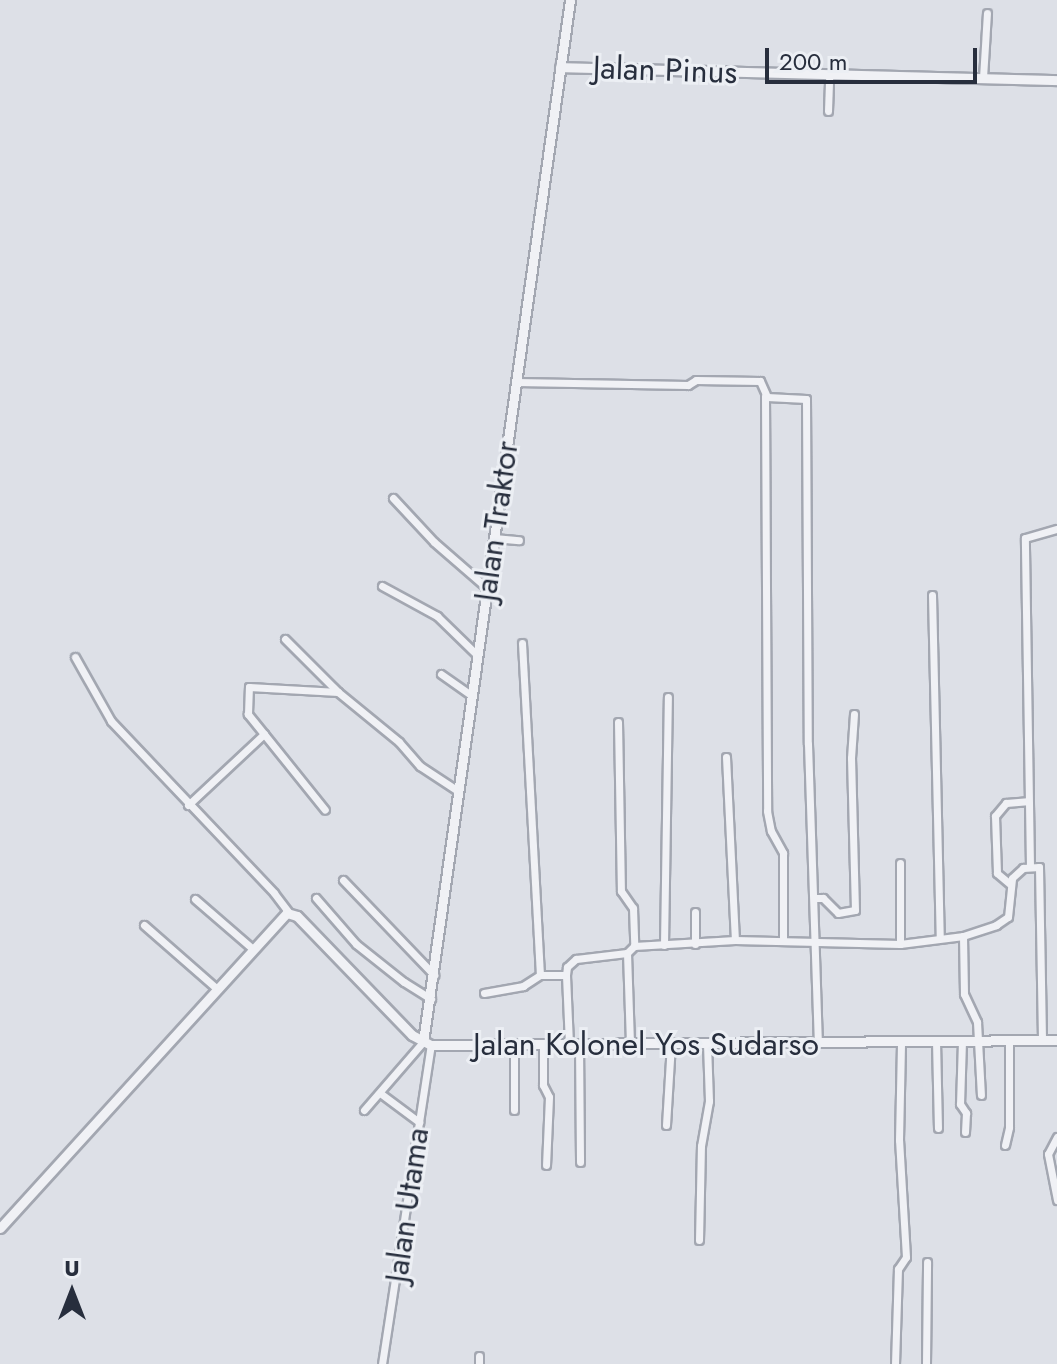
<!DOCTYPE html>
<style>
body{margin:0}
#map{position:relative;width:1057px;height:1364px;overflow:hidden;background:#dde0e7;font-family:Jost,sans-serif}
div>[style]{position:absolute}
[style*='--x']{left:calc(var(--x)*1px);top:calc(var(--y)*1px);width:calc(var(--w)*1px);rotate:calc(var(--a)*1deg)}
.roads{filter:drop-shadow(2px 0 #a3a7b1) drop-shadow(-2px 0 #a3a7b1) drop-shadow(0 2px #a3a7b1) drop-shadow(0 -2px #a3a7b1)}
.minor>*{height:7px;margin:-3.5px;padding:0 3.5px;transform-origin:3.5px;border-radius:3.5px;background:#f0f1f5}
.tertiary>*{height:9px;margin:-4.5px;padding:0 4.5px;transform-origin:4.5px;border-radius:4.5px;background:#f0f1f5}
span{translate:-50% -50%;white-space:nowrap;text-align:center;line-height:1.15;-webkit-text-stroke:6px #eceff4;paint-order:stroke}
.street-label{font-size:32px;color:#272e3d}
.north{position:absolute;left:32px;top:1252px;width:80px;height:80px;-webkit-text-stroke:6px #eceff4;paint-order:stroke;rotate:0deg;font-size:22px;font-weight:700;line-height:32px;text-align:center;color:#272e3d}
.north::after{content:'';display:block;margin:auto;width:28px;height:36px;background:#272e3d;clip-path:polygon(50% 0,100% 100%,50% 72%,0 100%)}
.scale{position:absolute;left:765px;top:48px;width:212px;height:36px;box-sizing:border-box;border:4px solid #272e3d;border-top:0;padding-left:10px;font-size:24px;line-height:28px;white-space:nowrap;color:#272e3d;-webkit-text-stroke:6px #eceff4;paint-order:stroke}
</style>
<div id="map">
<div class="roads">
<div class="minor">
<div style="--x:983;--y:78;--w:65;--a:-86.5"></div>
<div style="--x:828;--y:111;--w:37;--a:-88"></div>
<div style="--x:516;--y:382;--w:172;--a:1"></div>
<div style="--x:688;--y:385;--w:9;--a:-32"></div>
<div style="--x:696;--y:380;--w:64;--a:0.9"></div>
<div style="--x:760;--y:381;--w:17;--a:66"></div>
<div style="--x:767;--y:397;--w:39;--a:3"></div>
<div style="--x:806;--y:399;--w:345;--a:89.7"></div>
<div style="--x:808;--y:744;--w:298;--a:88.1"></div>
<div style="--x:765;--y:396;--w:415;--a:89.7"></div>
<div style="--x:767;--y:811;--w:20;--a:79"></div>
<div style="--x:771;--y:831;--w:25;--a:61"></div>
<div style="--x:783;--y:853;--w:87;--a:90"></div>
<div style="--x:393;--y:498;--w:60;--a:47"></div>
<div style="--x:434;--y:542;--w:70;--a:41"></div>
<div style="--x:494;--y:538;--w:25;--a:5"></div>
<div style="--x:382;--y:586;--w:63;--a:28.6"></div>
<div style="--x:437;--y:616;--w:56;--a:44.3"></div>
<div style="--x:932;--y:595;--w:343;--a:88.7"></div>
<div style="--x:285;--y:639;--w:75;--a:45"></div>
<div style="--x:338;--y:692;--w:79;--a:39.3"></div>
<div style="--x:399;--y:742;--w:32;--a:49"></div>
<div style="--x:420;--y:766;--w:45;--a:33.3"></div>
<div style="--x:522;--y:643;--w:332;--a:86.9"></div>
<div style="--x:75;--y:657;--w:73;--a:60.6"></div>
<div style="--x:111;--y:721;--w:237;--a:46.5"></div>
<div style="--x:274;--y:893;--w:25;--a:53"></div>
<div style="--x:441;--y:674;--w:38;--a:35"></div>
<div style="--x:618;--y:722;--w:169;--a:89"></div>
<div style="--x:621;--y:891;--w:21;--a:55"></div>
<div style="--x:633;--y:908;--w:38;--a:88"></div>
<div style="--x:264;--y:734;--w:97;--a:51.2"></div>
<div style="--x:726;--y:757;--w:183;--a:87.2"></div>
<div style="--x:188;--y:805;--w:104;--a:-43.1"></div>
<div style="--x:264;--y:734;--w:26;--a:-129"></div>
<div style="--x:248;--y:714;--w:27;--a:-88"></div>
<div style="--x:249;--y:687;--w:89;--a:3.2"></div>
<div style="--x:900;--y:863;--w:81;--a:90"></div>
<div style="--x:1030;--y:866;--w:328;--a:-90.9"></div>
<div style="--x:1025;--y:538;--w:33;--a:-16"></div>
<div style="--x:343;--y:880;--w:132;--a:46.2"></div>
<div style="--x:1010;--y:884;--w:17;--a:-140"></div>
<div style="--x:997;--y:873;--w:57;--a:-92"></div>
<div style="--x:995;--y:816;--w:17;--a:-50"></div>
<div style="--x:1006;--y:803;--w:21;--a:-5"></div>
<div style="--x:316;--y:898;--w:61;--a:49"></div>
<div style="--x:356;--y:944;--w:61;--a:38.4"></div>
<div style="--x:404;--y:982;--w:32;--a:32"></div>
<div style="--x:814;--y:898;--w:9;--a:0"></div>
<div style="--x:823;--y:898;--w:21;--a:45"></div>
<div style="--x:838;--y:913;--w:17;--a:-10"></div>
<div style="--x:855;--y:910;--w:152;--a:-91.5"></div>
<div style="--x:851;--y:758;--w:44;--a:-86.1"></div>
<div style="--x:195;--y:899;--w:77;--a:40.8"></div>
<div style="--x:695;--y:912;--w:32;--a:90"></div>
<div style="--x:144;--y:925;--w:97;--a:41.2"></div>
<div style="--x:963;--y:936;--w:35;--a:-18"></div>
<div style="--x:996;--y:925;--w:14;--a:-34"></div>
<div style="--x:1008;--y:917;--w:39;--a:-84"></div>
<div style="--x:1012;--y:878;--w:15;--a:-42"></div>
<div style="--x:1023;--y:868;--w:16;--a:-4"></div>
<div style="--x:1039;--y:867;--w:173;--a:89"></div>
<div style="--x:664;--y:945;--w:248;--a:-89.1"></div>
<div style="--x:627;--y:953;--w:91;--a:88.1"></div>
<div style="--x:484;--y:993;--w:40;--a:-10"></div>
<div style="--x:523;--y:986;--w:20;--a:-33"></div>
<div style="--x:540;--y:975;--w:26;--a:0"></div>
<div style="--x:936;--y:1041;--w:87;--a:88.7"></div>
<div style="--x:962;--y:1041;--w:63;--a:91.8"></div>
<div style="--x:960;--y:1104;--w:11;--a:56"></div>
<div style="--x:966;--y:1113;--w:19;--a:93"></div>
<div style="--x:569;--y:1044;--w:69;--a:-92.5"></div>
<div style="--x:566;--y:975;--w:8;--a:-83"></div>
<div style="--x:567;--y:967;--w:12;--a:-42"></div>
<div style="--x:576;--y:959;--w:51;--a:-6.7"></div>
<div style="--x:627;--y:953;--w:10;--a:-45"></div>
<div style="--x:634;--y:946;--w:101;--a:-3.4"></div>
<div style="--x:735;--y:940;--w:165;--a:1.4"></div>
<div style="--x:900;--y:944;--w:64;--a:-7.2"></div>
<div style="--x:963;--y:936;--w:58;--a:89"></div>
<div style="--x:964;--y:994;--w:31;--a:65"></div>
<div style="--x:977;--y:1022;--w:73;--a:86.9"></div>
<div style="--x:579;--y:1044;--w:118;--a:89.5"></div>
<div style="--x:514;--y:1045;--w:65;--a:90"></div>
<div style="--x:543;--y:1045;--w:40;--a:90"></div>
<div style="--x:543;--y:1085;--w:13;--a:63"></div>
<div style="--x:549;--y:1097;--w:68;--a:92.5"></div>
<div style="--x:380;--y:1093;--w:49;--a:36.6"></div>
<div style="--x:364;--y:1110;--w:90;--a:-49.1"></div>
<div style="--x:666;--y:1125;--w:82;--a:-86.5"></div>
<div style="--x:1057;--y:1137;--w:19;--a:118"></div>
<div style="--x:1048;--y:1154;--w:47;--a:78.9"></div>
<div style="--x:1005;--y:1145;--w:18;--a:-77"></div>
<div style="--x:1009;--y:1127;--w:86;--a:-90"></div>
<div style="--x:699;--y:1240;--w:94;--a:-88.8"></div>
<div style="--x:701;--y:1146;--w:46;--a:-79.9"></div>
<div style="--x:709;--y:1101;--w:58;--a:-92"></div>
<div style="--x:382;--y:1364;--w:323;--a:-81.3"></div>
<div style="--x:479;--y:1364;--w:8;--a:-90"></div>
<div style="--x:895;--y:1364;--w:95;--a:-88.2"></div>
<div style="--x:898;--y:1269;--w:14;--a:-56"></div>
<div style="--x:906;--y:1257;--w:117;--a:-93.4"></div>
<div style="--x:899;--y:1140;--w:99;--a:-88.8"></div>
<div style="--x:926;--y:1364;--w:102;--a:-89.4"></div>
</div>
<div class="tertiary">
<div style="--x:560;--y:67;--w:497;--a:1.5"></div>
<div style="--x:423;--y:1042;--w:1052;--a:-81.97"></div>
<div style="--x:0;--y:1228;--w:426;--a:-47.7"></div>
<div style="--x:287;--y:913;--w:10;--a:17"></div>
<div style="--x:297;--y:916;--w:165;--a:46"></div>
<div style="--x:412;--y:1035;--w:21;--a:28"></div>
<div style="--x:431;--y:1045;--w:626;--a:-0.46"></div>
</div>
</div>
<div class="street-label">
<span style="left:665px;top:70px;rotate:2deg">Jalan Pinus</span>
<span style="left:496px;top:521px;rotate:-82deg">Jalan Traktor</span>
<span style="left:646px;top:1044px">Jalan Kolonel Yos Sudarso</span>
<span style="left:407px;top:1205px;rotate:-82deg">Jalan Utama</span>
</div>
<div class="north">U</div>
<div class="scale">200 m</div>
</div>
